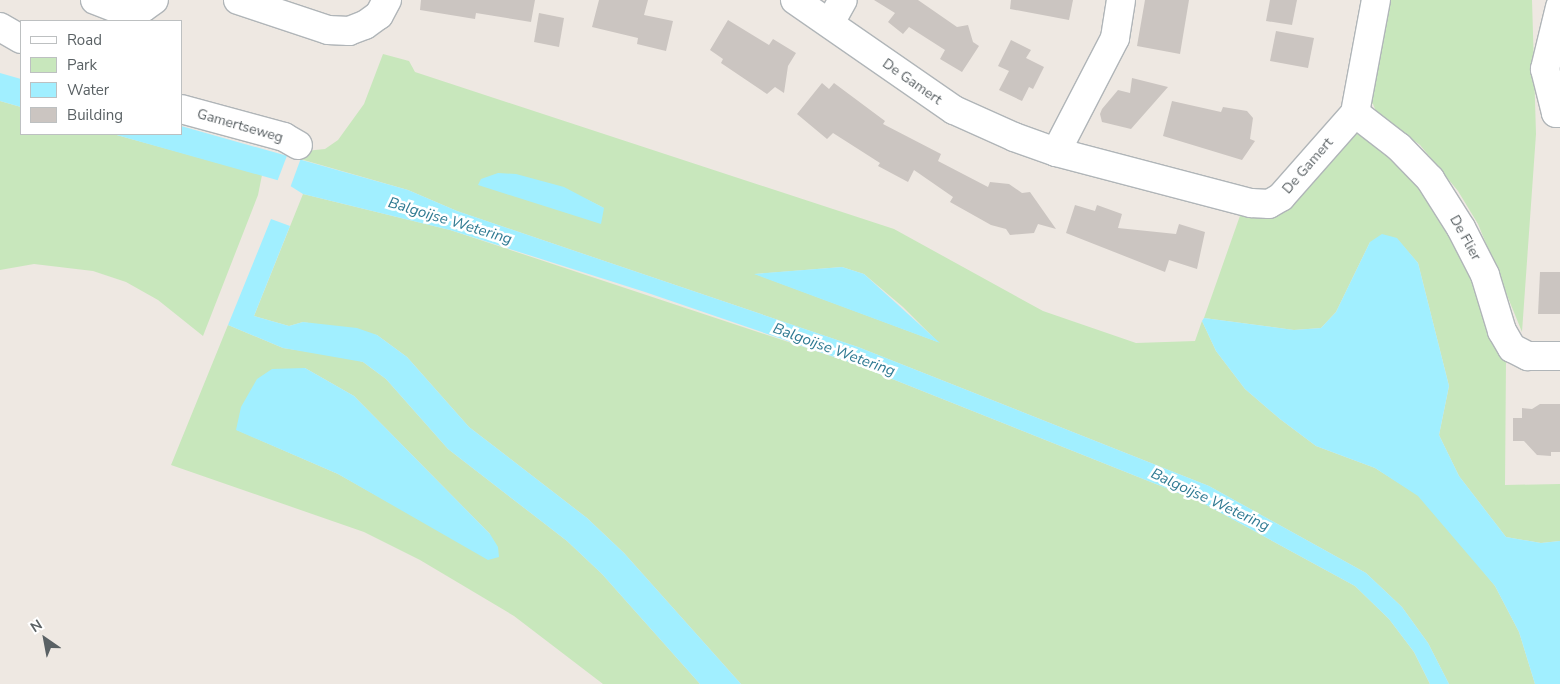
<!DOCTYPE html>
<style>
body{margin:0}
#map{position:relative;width:1560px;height:684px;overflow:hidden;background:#eee8e2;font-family:"Nunito Sans",sans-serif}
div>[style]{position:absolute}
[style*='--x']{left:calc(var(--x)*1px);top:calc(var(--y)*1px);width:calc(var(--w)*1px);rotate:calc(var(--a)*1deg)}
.green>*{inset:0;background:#c8e7bc}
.water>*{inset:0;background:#a1efff}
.pier>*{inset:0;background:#eee8e2}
.building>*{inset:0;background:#cbc5c1}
.roads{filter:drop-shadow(1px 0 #b0b5b8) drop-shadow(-1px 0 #b0b5b8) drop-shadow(0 1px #b0b5b8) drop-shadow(0 -1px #b0b5b8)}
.minor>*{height:28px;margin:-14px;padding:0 14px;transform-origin:14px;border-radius:14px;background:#fff}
span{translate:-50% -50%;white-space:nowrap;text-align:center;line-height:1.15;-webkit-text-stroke:5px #fff;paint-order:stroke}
.street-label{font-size:14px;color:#5a6164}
.water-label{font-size:15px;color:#2f7a92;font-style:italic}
.legend{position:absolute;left:20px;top:20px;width:162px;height:115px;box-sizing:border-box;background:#fff;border:1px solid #bdc0c1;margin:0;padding:6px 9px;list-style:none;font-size:15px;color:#5a6164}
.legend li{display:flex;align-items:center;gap:10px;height:25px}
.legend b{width:25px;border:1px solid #bdc0c1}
.north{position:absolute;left:20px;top:614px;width:50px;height:50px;-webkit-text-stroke:4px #fff;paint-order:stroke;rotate:327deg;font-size:14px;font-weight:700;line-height:20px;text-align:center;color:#5a6164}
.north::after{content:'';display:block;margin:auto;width:18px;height:22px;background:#5a6164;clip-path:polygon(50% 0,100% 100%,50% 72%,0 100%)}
</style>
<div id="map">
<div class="green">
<div style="clip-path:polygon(1387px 0,1532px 0,1536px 134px,1522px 332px,1478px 224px,1458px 191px,1420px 145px,1377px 114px,1373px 104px,1367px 102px)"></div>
<div style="clip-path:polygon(evenodd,383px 54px,409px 61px,415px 72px,894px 229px,1043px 311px,1136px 343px,1195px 341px,1202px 321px,1216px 351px,1245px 389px,1280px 419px,1316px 446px,1375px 468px,1418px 495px,1451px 531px,1495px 586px,1519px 632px,1535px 684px,1449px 684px,1428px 643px,1402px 607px,1366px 573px,1209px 486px,858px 347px,457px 211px,408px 190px,293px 157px,295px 152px,325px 149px,338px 140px,364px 104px,383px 54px,481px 179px,586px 199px,604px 208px,481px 179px,383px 54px,842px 267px,864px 274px,903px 307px,938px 342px,755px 274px,842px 267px)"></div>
<div style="clip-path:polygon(0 101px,21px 107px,21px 134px,113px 134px,262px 175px,258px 195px,203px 336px,158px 300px,126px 282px,93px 271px,34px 264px,0 270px)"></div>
<div style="clip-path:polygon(1352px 126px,1417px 179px,1451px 234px,1506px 361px,1505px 485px,1560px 484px,1560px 541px,1541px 543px,1506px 537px,1459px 476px,1439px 435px,1449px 386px,1418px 263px,1397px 239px,1370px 242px,1336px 312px,1321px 328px,1294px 330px,1204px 318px,1242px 210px)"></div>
<div style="clip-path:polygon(303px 194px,450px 230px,852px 363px,1201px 502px,1355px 586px,1389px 619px,1414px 652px,1430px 684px,741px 684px,624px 553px,587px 518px,469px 427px,407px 357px,377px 335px,303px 322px,289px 326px,254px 316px)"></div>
<div style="clip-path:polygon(evenodd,228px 325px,283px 348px,350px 358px,363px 362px,386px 379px,448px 449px,567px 541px,602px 574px,700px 684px,603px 684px,514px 616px,420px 560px,364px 532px,171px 465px,228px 325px,305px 368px,354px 396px,490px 534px,413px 516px,338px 474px,237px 430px,305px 368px)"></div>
</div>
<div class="water">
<div style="clip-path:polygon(0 73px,21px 79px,21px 107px,0 101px)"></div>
<div style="clip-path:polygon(181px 126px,408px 190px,457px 211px,858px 347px,1209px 486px,1366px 573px,1402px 607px,1428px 643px,1449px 684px,1430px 684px,1414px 652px,1389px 619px,1355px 586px,1201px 502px,852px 363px,645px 292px,450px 230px,303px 194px,284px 182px,113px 134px,181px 134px)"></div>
<div style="clip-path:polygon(498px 173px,516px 174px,564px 187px,604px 208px,601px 224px,478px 185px,481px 179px)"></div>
<div style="clip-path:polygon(271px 219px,290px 226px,254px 316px,289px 326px,303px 322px,357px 328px,377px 335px,407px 357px,469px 427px,587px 518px,624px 553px,741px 684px,700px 684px,602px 574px,567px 541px,448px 449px,386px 379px,363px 362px,283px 348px,228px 325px)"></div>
<div style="clip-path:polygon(1382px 234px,1397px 238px,1418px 263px,1449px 386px,1439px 435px,1459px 476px,1506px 537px,1541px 543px,1560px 541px,1560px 684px,1535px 684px,1519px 632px,1495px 586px,1418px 496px,1375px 468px,1316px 446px,1280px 419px,1245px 389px,1216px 351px,1202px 321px,1204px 318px,1294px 330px,1321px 328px,1336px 312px,1370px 242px)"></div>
<div style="clip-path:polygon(842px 267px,864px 274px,940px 343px,754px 274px)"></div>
<div style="clip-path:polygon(305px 368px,354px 396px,490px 534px,498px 547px,499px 557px,488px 560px,338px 474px,236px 430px,241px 407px,257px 379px,272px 369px)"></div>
</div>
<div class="pier">
<div style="clip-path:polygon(288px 153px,301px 158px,290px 188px,277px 182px)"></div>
</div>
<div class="building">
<div style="clip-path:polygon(421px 0,535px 0,531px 22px,476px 13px,475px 19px,420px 10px)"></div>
<div style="clip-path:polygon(599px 0,648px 0,644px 15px,673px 21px,666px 51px,637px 44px,638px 38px,592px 27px)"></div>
<div style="clip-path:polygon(874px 0,918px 0,957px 27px,968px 25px,973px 42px,979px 46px,962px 72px,940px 59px,945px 50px,909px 27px,903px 34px,888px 22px,895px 13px)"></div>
<div style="clip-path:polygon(1011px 0,1073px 0,1069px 20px,1010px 9px)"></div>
<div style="clip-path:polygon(1145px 0,1189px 0,1180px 54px,1137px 46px)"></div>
<div style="clip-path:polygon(1270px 0,1297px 0,1292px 25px,1266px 21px)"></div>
<div style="clip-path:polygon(539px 13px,564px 18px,559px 47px,534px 42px)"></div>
<div style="clip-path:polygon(728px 20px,769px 45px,773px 39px,796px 53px,788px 66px,784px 93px,775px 87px,767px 94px,721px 63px,723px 59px,710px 50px)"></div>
<div style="clip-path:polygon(1276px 31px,1314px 38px,1308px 68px,1270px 61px)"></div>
<div style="clip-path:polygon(1011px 40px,1031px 50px,1026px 58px,1044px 67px,1033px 89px,1029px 87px,1022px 101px,999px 90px,1009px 71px,998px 66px)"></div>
<div style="clip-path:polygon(1132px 78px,1168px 87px,1131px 129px,1102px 122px,1100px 114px,1102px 109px,1118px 90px,1130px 93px)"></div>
<div style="clip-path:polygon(822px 83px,829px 89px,834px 83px,885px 121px,883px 124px,941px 154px,938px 161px,988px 187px,990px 182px,1009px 184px,1022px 193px,1030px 192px,1056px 229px,1038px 224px,1034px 233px,1010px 235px,1006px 229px,991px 225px,950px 202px,953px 197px,914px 170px,908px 182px,878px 166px,880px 163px,833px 133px,827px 139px,797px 114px)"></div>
<div style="clip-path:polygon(1172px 101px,1221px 112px,1223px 107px,1247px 111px,1253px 118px,1250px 139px,1255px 141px,1242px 160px,1163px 136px)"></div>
<div style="clip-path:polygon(1075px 205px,1095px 211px,1097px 205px,1122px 214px,1118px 228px,1176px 234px,1179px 224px,1205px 232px,1197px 269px,1169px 260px,1165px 272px,1066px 233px)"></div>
<div style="clip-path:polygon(1540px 272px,1560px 272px,1560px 314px,1538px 314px)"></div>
<div style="clip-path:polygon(1540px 404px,1560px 404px,1560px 452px,1551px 452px,1551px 456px,1537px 455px,1524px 441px,1513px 441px,1513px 418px,1522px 418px,1522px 408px,1532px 409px)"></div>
</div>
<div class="roads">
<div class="minor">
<div style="--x:95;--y:0;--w:31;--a:21"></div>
<div style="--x:124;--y:11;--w:20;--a:-11"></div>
<div style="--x:144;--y:7;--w:12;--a:-35"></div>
<div style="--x:238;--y:0;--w:95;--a:18.4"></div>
<div style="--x:328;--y:30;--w:21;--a:3"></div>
<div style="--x:349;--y:31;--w:17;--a:-21"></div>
<div style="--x:365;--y:25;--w:17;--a:-36"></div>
<div style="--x:379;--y:15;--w:17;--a:-62"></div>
<div style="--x:795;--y:0;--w:193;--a:34.7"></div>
<div style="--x:954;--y:110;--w:66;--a:24.2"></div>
<div style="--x:1014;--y:137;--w:45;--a:19.7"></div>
<div style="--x:1056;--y:152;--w:202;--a:14.7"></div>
<div style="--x:1251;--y:203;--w:18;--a:3"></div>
<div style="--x:1269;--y:204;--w:14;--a:-30"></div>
<div style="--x:1281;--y:197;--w:112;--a:-48.6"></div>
<div style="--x:1355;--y:113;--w:115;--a:-79.5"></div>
<div style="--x:1560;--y:7;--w:64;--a:103.6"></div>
<div style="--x:1545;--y:69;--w:45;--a:76"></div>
<div style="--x:1556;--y:113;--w:4;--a:0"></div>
<div style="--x:830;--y:23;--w:26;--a:-61"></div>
<div style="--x:0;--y:27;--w:24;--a:30"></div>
<div style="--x:181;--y:109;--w:107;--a:15.2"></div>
<div style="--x:284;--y:137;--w:16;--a:30"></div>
<div style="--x:1355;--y:113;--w:56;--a:37.7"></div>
<div style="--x:1399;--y:147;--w:45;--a:45.9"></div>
<div style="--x:1430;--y:179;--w:58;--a:57.7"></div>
<div style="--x:1461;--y:228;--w:53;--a:62.9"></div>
<div style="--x:1485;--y:275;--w:59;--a:73.1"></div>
<div style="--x:1502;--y:331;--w:20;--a:60"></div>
<div style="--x:1512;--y:348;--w:18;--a:27"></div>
<div style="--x:1528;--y:356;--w:32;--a:0"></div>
<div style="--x:1056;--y:152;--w:128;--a:-62.6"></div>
<div style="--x:1115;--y:38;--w:38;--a:-81"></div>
</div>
</div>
<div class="street-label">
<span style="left:912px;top:82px;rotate:35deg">De Gamert</span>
<span style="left:240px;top:126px;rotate:16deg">Gamertseweg</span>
<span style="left:1308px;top:166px;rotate:-49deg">De Gamert</span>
<span style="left:1465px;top:238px;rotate:61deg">De Flier</span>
</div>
<div class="water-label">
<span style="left:450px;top:221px;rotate:17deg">Balgoijse Wetering</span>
<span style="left:834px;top:350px;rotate:20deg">Balgoijse Wetering</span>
<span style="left:1210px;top:500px;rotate:25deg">Balgoijse Wetering</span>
</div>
<ul class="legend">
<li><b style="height:6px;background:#fff"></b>Road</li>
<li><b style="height:14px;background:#c8e7bc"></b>Park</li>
<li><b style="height:14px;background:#a1efff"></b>Water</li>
<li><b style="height:14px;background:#cbc5c1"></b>Building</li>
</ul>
<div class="north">N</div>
</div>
